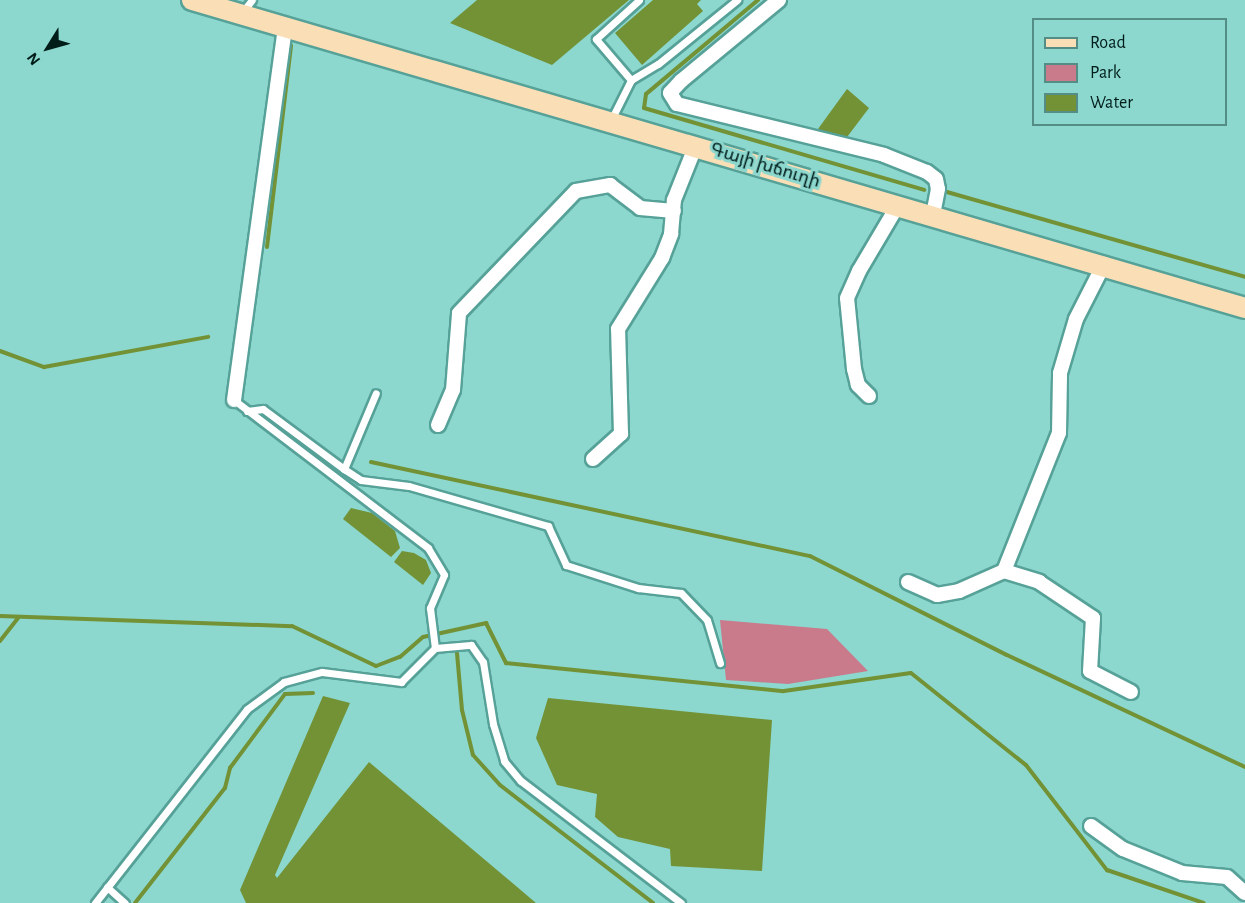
<!DOCTYPE html>
<meta charset="utf-8">
<style>
body{margin:0}
#map{position:relative;width:1245px;height:903px;overflow:hidden;background:#8cd7ce;font-family:"Alegreya Sans","Noto Sans Armenian",sans-serif}
div>[style]{position:absolute}
[style*='--x']{left:calc(var(--x)*1px);top:calc(var(--y)*1px);width:calc(var(--w)*1px);rotate:calc(var(--a)*1deg)}
.green>*{inset:0;background:#c97b8c}
.water>*{inset:0;background:#739235}
.stream>*{height:4px;margin:-2px;padding:0 2px;transform-origin:2px;border-radius:2px;background:#739235}
.roads{filter:drop-shadow(2px 0 #56a198) drop-shadow(-2px 0 #56a198) drop-shadow(0 2px #56a198) drop-shadow(0 -2px #56a198)}
.service>*{height:7px;margin:-3.5px;padding:0 3.5px;transform-origin:3.5px;border-radius:3.5px;background:#fff}
.minor>*{height:14px;margin:-7px;padding:0 7px;transform-origin:7px;border-radius:7px;background:#fff}
.secondary>*{height:20px;margin:-10px;padding:0 10px;transform-origin:10px;border-radius:10px;background:#fadfb6}
span{translate:-50% -50%;white-space:nowrap;text-align:center;line-height:1.15;-webkit-text-stroke:6px #8cd7ce;paint-order:stroke}
.street-label{font-size:18px;color:#001d1a}
.legend{position:absolute;left:1032px;top:18px;width:195px;height:108px;box-sizing:border-box;background:#8cd7ce;border:2px solid #548d86;margin:0;padding:8px 10px;list-style:none;font-size:18px;color:#001d1a}
.legend li{display:flex;align-items:center;gap:12px;height:30px}
.legend b{width:30px;border:2px solid #548d86}
.north{position:absolute;left:18px;top:18px;width:60px;height:60px;-webkit-text-stroke:4px #8cd7ce;paint-order:stroke;rotate:233deg;font-size:16px;font-weight:700;line-height:24px;text-align:center;color:#001d1a}
.north::after{content:'';display:block;margin:auto;width:21px;height:27px;background:#001d1a;clip-path:polygon(50% 0,100% 100%,50% 72%,0 100%)}
</style>
<div id="map">
<div class="green">
<div style="clip-path:polygon(720px 620px,827px 629px,868px 671px,788px 684px,726px 680px)"></div>
</div>
<div class="water">
<div style="clip-path:polygon(477px 0,629px 0,552px 65px,450px 23px)"></div>
<div style="clip-path:polygon(653px 0,701px 0,697px 4px,703px 11px,642px 65px,615px 33px)"></div>
<div style="clip-path:polygon(847px 89px,869px 108px,844px 141px,818px 129px)"></div>
<div style="clip-path:polygon(351px 508px,372px 513px,395px 531px,400px 548px,391px 557px,343px 519px)"></div>
<div style="clip-path:polygon(402px 551px,414px 553px,426px 560px,431px 573px,423px 585px,394px 562px)"></div>
<div style="clip-path:polygon(323px 696px,350px 703px,275px 875px,277px 878px,369px 762px,536px 903px,246px 903px,240px 890px)"></div>
<div style="clip-path:polygon(548px 698px,772px 720px,762px 871px,671px 866px,670px 849px,618px 837px,595px 817px,597px 794px,557px 785px,536px 738px)"></div>
</div>
<div class="stream">
<div style="--x:758;--y:0;--w:146;--a:140"></div>
<div style="--x:646;--y:94;--w:14;--a:98"></div>
<div style="--x:644;--y:108;--w:292;--a:16.3"></div>
<div style="--x:947;--y:192;--w:310;--a:15.9"></div>
<div style="--x:267;--y:247;--w:203;--a:-83.2"></div>
<div style="--x:0;--y:351;--w:47;--a:20"></div>
<div style="--x:44;--y:367;--w:167;--a:-10.4"></div>
<div style="--x:371;--y:462;--w:449;--a:12.1"></div>
<div style="--x:810;--y:556;--w:220;--a:26.7"></div>
<div style="--x:1007;--y:655;--w:263;--a:25.2"></div>
<div style="--x:0;--y:616;--w:292;--a:2"></div>
<div style="--x:292;--y:626;--w:93;--a:25.5"></div>
<div style="--x:376;--y:666;--w:26;--a:-21"></div>
<div style="--x:400;--y:657;--w:30;--a:-41"></div>
<div style="--x:423;--y:637;--w:65;--a:-12.5"></div>
<div style="--x:486;--y:623;--w:45;--a:63.4"></div>
<div style="--x:506;--y:663;--w:279;--a:5.8"></div>
<div style="--x:784;--y:691;--w:128;--a:-8.1"></div>
<div style="--x:911;--y:673;--w:147;--a:38.7"></div>
<div style="--x:1026;--y:765;--w:133;--a:52.4"></div>
<div style="--x:1107;--y:870;--w:102;--a:18.8"></div>
<div style="--x:0;--y:641;--w:29;--a:-52"></div>
<div style="--x:457;--y:653;--w:57;--a:85"></div>
<div style="--x:462;--y:710;--w:46;--a:76.3"></div>
<div style="--x:473;--y:755;--w:40;--a:48"></div>
<div style="--x:500;--y:785;--w:193;--a:37.6"></div>
<div style="--x:135;--y:903;--w:146;--a:-52"></div>
<div style="--x:225;--y:788;--w:21;--a:-76"></div>
<div style="--x:230;--y:768;--w:92;--a:-53.4"></div>
<div style="--x:285;--y:694;--w:28;--a:-2"></div>
</div>
<div class="roads">
<div class="service">
<div style="--x:243;--y:11;--w:14;--a:-51"></div>
<div style="--x:631;--y:80;--w:54;--a:-130.5"></div>
<div style="--x:596;--y:39;--w:58;--a:-42.2"></div>
<div style="--x:611;--y:120;--w:45;--a:-63.4"></div>
<div style="--x:631;--y:80;--w:31;--a:-31"></div>
<div style="--x:658;--y:64;--w:102;--a:-39"></div>
<div style="--x:234;--y:400;--w:244;--a:37.3"></div>
<div style="--x:428;--y:548;--w:31;--a:59"></div>
<div style="--x:444;--y:575;--w:36;--a:113"></div>
<div style="--x:430;--y:608;--w:40;--a:82.9"></div>
<div style="--x:247;--y:411;--w:16;--a:-7"></div>
<div style="--x:263;--y:409;--w:101;--a:36.5"></div>
<div style="--x:344;--y:469;--w:82;--a:-67.2"></div>
<div style="--x:344;--y:469;--w:20;--a:33"></div>
<div style="--x:361;--y:480;--w:48;--a:7.1"></div>
<div style="--x:409;--y:486;--w:145;--a:16.1"></div>
<div style="--x:548;--y:526;--w:43;--a:65.2"></div>
<div style="--x:566;--y:565;--w:76;--a:17.7"></div>
<div style="--x:638;--y:588;--w:43;--a:6.6"></div>
<div style="--x:681;--y:593;--w:37;--a:46"></div>
<div style="--x:707;--y:620;--w:45;--a:73.2"></div>
<div style="--x:107;--y:887;--w:24;--a:42"></div>
<div style="--x:95;--y:903;--w:246;--a:-51.9"></div>
<div style="--x:247;--y:709;--w:46;--a:-36.1"></div>
<div style="--x:284;--y:682;--w:39;--a:-15"></div>
<div style="--x:322;--y:672;--w:80;--a:7.2"></div>
<div style="--x:401;--y:682;--w:48;--a:-45"></div>
<div style="--x:435;--y:648;--w:36;--a:-5"></div>
<div style="--x:471;--y:645;--w:21;--a:55"></div>
<div style="--x:483;--y:662;--w:63;--a:80.8"></div>
<div style="--x:493;--y:724;--w:39;--a:73"></div>
<div style="--x:504;--y:761;--w:26;--a:50"></div>
<div style="--x:521;--y:781;--w:201;--a:37.3"></div>
</div>
<div class="minor">
<div style="--x:779;--y:0;--w:127;--a:140.4"></div>
<div style="--x:681;--y:81;--w:16;--a:133"></div>
<div style="--x:670;--y:93;--w:13;--a:58"></div>
<div style="--x:677;--y:104;--w:213;--a:13.8"></div>
<div style="--x:884;--y:155;--w:46;--a:21.6"></div>
<div style="--x:927;--y:172;--w:11;--a:38"></div>
<div style="--x:936;--y:179;--w:10;--a:79"></div>
<div style="--x:938;--y:189;--w:26;--a:101"></div>
<div style="--x:869;--y:396;--w:16;--a:-135"></div>
<div style="--x:858;--y:385;--w:16;--a:-104"></div>
<div style="--x:854;--y:369;--w:71;--a:-95.6"></div>
<div style="--x:847;--y:298;--w:30;--a:-66"></div>
<div style="--x:859;--y:271;--w:77;--a:-59.4"></div>
<div style="--x:234;--y:400;--w:377;--a:-82.2"></div>
<div style="--x:438;--y:425;--w:38;--a:-67"></div>
<div style="--x:453;--y:390;--w:77;--a:-85.5"></div>
<div style="--x:459;--y:313;--w:169;--a:-46.2"></div>
<div style="--x:576;--y:191;--w:35;--a:-10"></div>
<div style="--x:610;--y:185;--w:38;--a:37"></div>
<div style="--x:640;--y:208;--w:34;--a:5"></div>
<div style="--x:593;--y:459;--w:38;--a:-42"></div>
<div style="--x:621;--y:434;--w:105;--a:-91.6"></div>
<div style="--x:618;--y:329;--w:84;--a:-58.2"></div>
<div style="--x:662;--y:258;--w:26;--a:-69"></div>
<div style="--x:671;--y:234;--w:34;--a:-85"></div>
<div style="--x:674;--y:200;--w:59;--a:-68.2"></div>
<div style="--x:1004;--y:571;--w:149;--a:-68.3"></div>
<div style="--x:1059;--y:433;--w:60;--a:-89"></div>
<div style="--x:1060;--y:373;--w:56;--a:-73.5"></div>
<div style="--x:1076;--y:319;--w:62;--a:-63"></div>
<div style="--x:908;--y:582;--w:32;--a:24"></div>
<div style="--x:937;--y:595;--w:22;--a:-10"></div>
<div style="--x:959;--y:591;--w:49;--a:-24"></div>
<div style="--x:1004;--y:571;--w:37;--a:17"></div>
<div style="--x:1039;--y:582;--w:65;--a:33.7"></div>
<div style="--x:1093;--y:618;--w:53;--a:93.2"></div>
<div style="--x:1090;--y:671;--w:46;--a:27.1"></div>
<div style="--x:1091;--y:826;--w:39;--a:36"></div>
<div style="--x:1123;--y:849;--w:64;--a:22.1"></div>
<div style="--x:1182;--y:873;--w:45;--a:5.1"></div>
<div style="--x:1227;--y:877;--w:24;--a:42"></div>
</div>
<div class="secondary">
<div style="--x:192;--y:0;--w:1097;--a:16.3"></div>
</div>
</div>
<div class="street-label">
<span style="left:765px;top:166px;rotate:17deg">Գայի խճուղի</span>
</div>
<ul class="legend">
<li><b style="height:8px;background:#fadfb6"></b>Road</li>
<li><b style="height:16px;background:#c97b8c"></b>Park</li>
<li><b style="height:16px;background:#739235"></b>Water</li>
</ul>
<div class="north">N</div>
</div>
